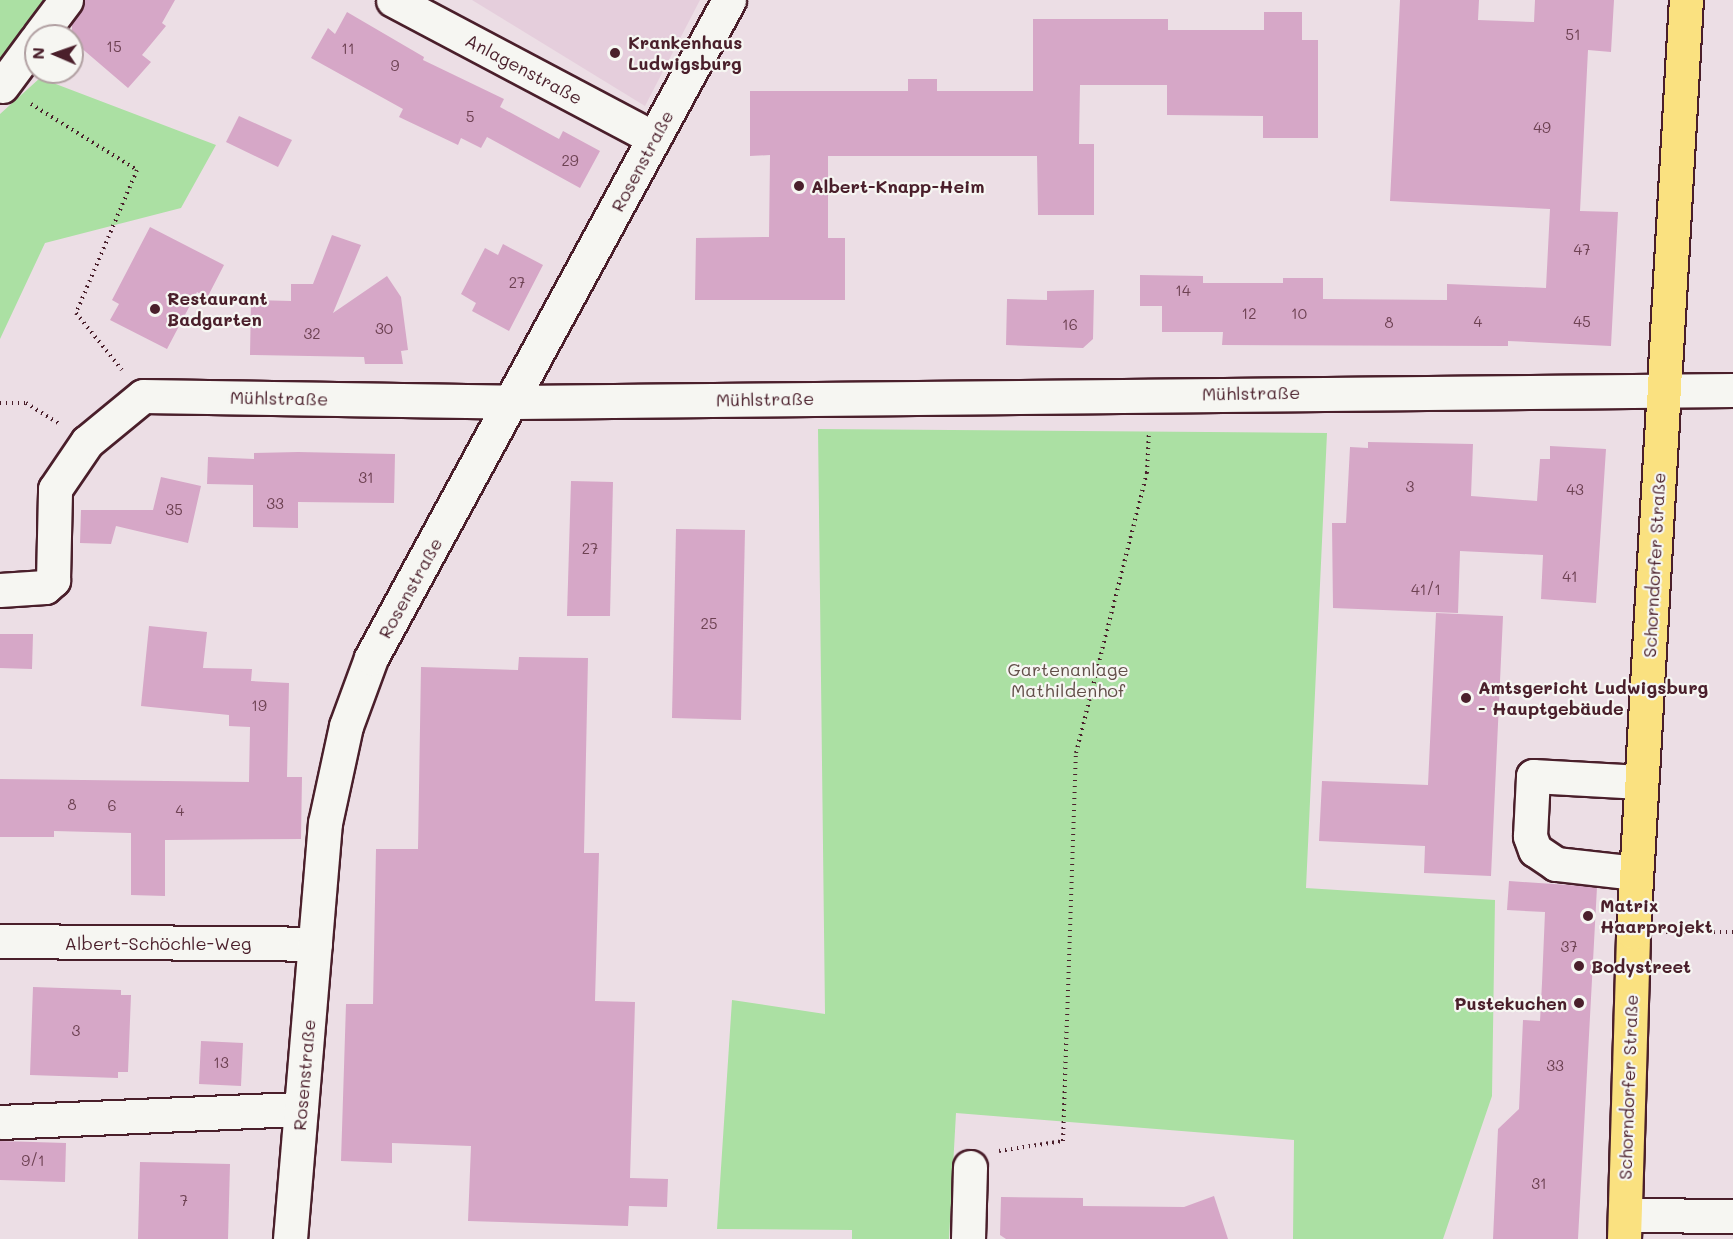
<!DOCTYPE html>
<meta charset="utf-8">
<style>
body{margin:0}
#map{position:relative;width:1733px;height:1239px;overflow:hidden;background:#ecdee5;font-family:Mali,sans-serif}
div>[style]{position:absolute}
[style*='--x']{left:calc(var(--x)*1px);top:calc(var(--y)*1px);width:calc(var(--w)*1px);rotate:calc(var(--a)*1deg)}
.built>*{inset:0;background:#e5cedc}
.green>*{inset:0;background:#abe0a3}
.building>*{inset:0;background:#d6a7c7}
.path>*{height:4px;margin-top:-2px;transform-origin:0;background:repeating-linear-gradient(90deg,#4a1f2b 0 1.5px,transparent 0 6px)}
.roads{filter:drop-shadow(2px 0 #4a1f2b) drop-shadow(-2px 0 #4a1f2b) drop-shadow(0 2px #4a1f2b) drop-shadow(0 -2px #4a1f2b)}
.minor>*{height:33px;margin:-16.5px;padding:0 16.5px;transform-origin:16.5px;border-radius:16.5px;background:#f6f6f2}
.major>*{height:33px;margin:-16.5px;padding:0 16.5px;transform-origin:16.5px;border-radius:16.5px;background:#fae180}
.dots>*{width:16px;height:16px;translate:-50% -50%;box-sizing:border-box;border:3px solid #f6f6f2;border-radius:50%}
span{translate:-50% -50%;white-space:nowrap;text-align:center;line-height:1.15;-webkit-text-stroke:4.5px #f6f6f2;paint-order:stroke}
.number-label{font-size:15px;color:#6d4152}
.number-label span{-webkit-text-stroke-width:0}
.poi-label{font-size:18px;color:#4a1f2b;font-weight:700}
.left{translate:0 -50%;text-align:left}
.right{translate:-100% -50%;text-align:right}
.street-label{font-size:18px;color:#4a1f2b}
.park-label{font-size:18px;color:#624f49}
.north{position:absolute;left:24px;top:24px;width:60px;height:60px;box-sizing:border-box;background:#f6f6f2;border:2px solid #b1a0a2;border-radius:50%;rotate:272deg;font-size:16px;font-weight:700;line-height:24px;text-align:center;color:#4a1f2b}
.north::after{content:'';display:block;margin:auto;width:21px;height:27px;background:#4a1f2b;clip-path:polygon(50% 0,100% 100%,50% 72%,0 100%)}
</style>
<div id="map">
<div class="built">
<div style="clip-path:polygon(472px 0,700px 0,645px 106px)"></div>
</div>
<div class="green">
<div style="clip-path:polygon(0 0,50px 0,0 64px)"></div>
<div style="clip-path:polygon(40px 78px,216px 145px,181px 208px,45px 243px,0 339px,0 114px)"></div>
<div style="clip-path:polygon(818px 429px,1327px 433px,1306px 888px,1495px 900px,1492px 1096px,1443px 1239px,1293px 1239px,1294px 1140px,956px 1113px,949px 1239px,852px 1239px,852px 1230px,717px 1229px,732px 1000px,825px 1014px)"></div>
</div>
<div class="building">
<div style="clip-path:polygon(84px 0,175px 0,162px 23px,166px 26px,142px 55px,151px 62px,128px 88px,72px 40px,72px 23px)"></div>
<div style="clip-path:polygon(1400px 0,1479px 0,1478px 20px,1534px 22px,1535px 0,1614px 0,1611px 52px,1588px 50px,1580px 211px,1618px 212px,1611px 346px,1508px 341px,1508px 346px,1222px 345px,1223px 332px,1162px 332px,1162px 306px,1140px 306px,1140px 275px,1203px 276px,1203px 283px,1283px 283px,1283px 278px,1323px 278px,1323px 299px,1447px 300px,1447px 284px,1546px 288px,1550px 209px,1390px 201px)"></div>
<div style="clip-path:polygon(347px 12px,424px 57px,423px 60px,504px 99px,500px 107px,559px 139px,563px 131px,600px 151px,580px 188px,487px 137px,481px 148px,461px 138px,458px 145px,399px 117px,403px 109px,311px 58px,328px 28px,335px 34px)"></div>
<div style="clip-path:polygon(1264px 12px,1302px 12px,1302px 40px,1318px 40px,1318px 138px,1263px 138px,1263px 116px,1167px 115px,1167px 85px,1080px 85px,1079px 144px,1094px 144px,1094px 215px,1038px 215px,1037px 156px,828px 156px,828px 238px,845px 238px,845px 300px,695px 300px,696px 238px,769px 237px,770px 155px,750px 156px,750px 91px,908px 91px,908px 79px,937px 79px,937px 91px,1033px 91px,1033px 19px,1168px 19px,1168px 30px,1264px 30px)"></div>
<div style="clip-path:polygon(239px 116px,292px 140px,278px 167px,226px 142px)"></div>
<div style="clip-path:polygon(150px 227px,224px 265px,207px 298px,197px 292px,167px 349px,110px 320px,119px 304px,112px 300px)"></div>
<div style="clip-path:polygon(332px 235px,361px 245px,333px 313px,387px 276px,401px 297px,408px 350px,401px 351px,403px 364px,365px 364px,364px 357px,250px 355px,251px 300px,291px 301px,291px 284px,313px 284px)"></div>
<div style="clip-path:polygon(503px 244px,543px 265px,509px 331px,472px 311px,476px 303px,461px 294px,485px 248px,498px 255px)"></div>
<div style="clip-path:polygon(1094px 290px,1093px 339px,1083px 348px,1006px 345px,1007px 299px,1047px 300px,1047px 291px)"></div>
<div style="clip-path:polygon(1368px 442px,1473px 444px,1471px 496px,1537px 501px,1540px 459px,1550px 459px,1550px 446px,1606px 449px,1596px 603px,1541px 599px,1543px 555px,1460px 551px,1458px 613px,1333px 608px,1332px 523px,1346px 523px,1350px 447px,1368px 448px)"></div>
<div style="clip-path:polygon(298px 452px,395px 454px,394px 503px,298px 502px,298px 528px,253px 527px,253px 485px,207px 484px,208px 457px,254px 459px,254px 453px)"></div>
<div style="clip-path:polygon(161px 477px,201px 486px,188px 543px,116px 526px,111px 544px,80px 543px,81px 510px,153px 510px)"></div>
<div style="clip-path:polygon(571px 481px,613px 482px,610px 616px,567px 616px)"></div>
<div style="clip-path:polygon(676px 529px,745px 530px,741px 720px,672px 718px)"></div>
<div style="clip-path:polygon(1436px 613px,1503px 616px,1491px 876px,1424px 873px,1425px 846px,1319px 841px,1322px 781px,1428px 785px)"></div>
<div style="clip-path:polygon(149px 626px,207px 632px,203px 668px,252px 669px,251px 681px,289px 683px,287px 777px,302px 777px,301px 839px,165px 840px,165px 896px,131px 895px,131px 833px,54px 831px,54px 837px,0 837px,0 779px,249px 782px,250px 727px,229px 726px,229px 715px,141px 706px)"></div>
<div style="clip-path:polygon(0 634px,33px 634px,32px 669px,0 668px)"></div>
<div style="clip-path:polygon(519px 657px,588px 658px,584px 853px,599px 853px,595px 1001px,635px 1002px,630px 1178px,668px 1179px,667px 1207px,629px 1206px,628px 1226px,468px 1221px,471px 1146px,392px 1143px,392px 1163px,341px 1161px,346px 1004px,373px 1004px,376px 849px,418px 849px,421px 667px,518px 670px)"></div>
<div style="clip-path:polygon(1509px 881px,1597px 887px,1578px 1239px,1493px 1239px,1498px 1129px,1519px 1109px,1523px 1020px,1540px 1021px,1542px 983px,1545px 912px,1507px 910px)"></div>
<div style="clip-path:polygon(33px 987px,121px 990px,121px 995px,131px 995px,128px 1072px,118px 1072px,118px 1078px,30px 1075px)"></div>
<div style="clip-path:polygon(201px 1041px,243px 1043px,241px 1086px,199px 1084px)"></div>
<div style="clip-path:polygon(0 1141px,66px 1143px,65px 1182px,0 1180px)"></div>
<div style="clip-path:polygon(140px 1162px,230px 1164px,228px 1239px,138px 1239px)"></div>
<div style="clip-path:polygon(1214px 1196px,1228px 1239px,1006px 1239px,1000px 1235px,1001px 1197px,1083px 1198px,1083px 1206px,1184px 1207px)"></div>
</div>
<div class="path">
<div style="--x:31;--y:104;--w:125;--a:31.9"></div>
<div style="--x:137;--y:170;--w:155;--a:113.1"></div>
<div style="--x:76;--y:313;--w:73;--a:51.1"></div>
<div style="--x:0;--y:403;--w:26;--a:0"></div>
<div style="--x:26;--y:403;--w:39;--a:32"></div>
<div style="--x:1666;--y:932;--w:67;--a:0"></div>
<div style="--x:999;--y:1151;--w:65;--a:-8.9"></div>
<div style="--x:1063;--y:1141;--w:388;--a:-88.1"></div>
<div style="--x:1076;--y:753;--w:289;--a:-75.8"></div>
<div style="--x:1147;--y:473;--w:42;--a:-87.3"></div>
</div>
<div class="roads">
<div class="minor">
<div style="--x:393;--y:0;--w:295;--a:27.9"></div>
<div style="--x:39;--y:36;--w:45;--a:-53.1"></div>
<div style="--x:2;--y:86;--w:57;--a:-53.5"></div>
<div style="--x:0;--y:590;--w:45;--a:-3.8"></div>
<div style="--x:45;--y:587;--w:11;--a:-41"></div>
<div style="--x:53;--y:580;--w:91;--a:-88.7"></div>
<div style="--x:55;--y:489;--w:57;--a:-55.8"></div>
<div style="--x:87;--y:442;--w:72;--a:-39.4"></div>
<div style="--x:143;--y:396;--w:372;--a:0.9"></div>
<div style="--x:515;--y:402;--w:1218;--a:-0.56"></div>
<div style="--x:1636;--y:873;--w:81;--a:-173.6"></div>
<div style="--x:1556;--y:864;--w:25;--a:-146"></div>
<div style="--x:1535;--y:850;--w:15;--a:-110"></div>
<div style="--x:1530;--y:836;--w:60;--a:-87.1"></div>
<div style="--x:1533;--y:776;--w:108;--a:3.2"></div>
<div style="--x:0;--y:941;--w:315;--a:0.5"></div>
<div style="--x:0;--y:1122;--w:301;--a:-2.5"></div>
<div style="--x:1625;--y:1215;--w:108;--a:0.5"></div>
<div style="--x:290;--y:1239;--w:417;--a:-85.2"></div>
<div style="--x:325;--y:823;--w:99;--a:-77.8"></div>
<div style="--x:346;--y:726;--w:72;--a:-69.8"></div>
<div style="--x:371;--y:658;--w:749;--a:-61.45"></div>
<div style="--x:968;--y:1239;--w:72;--a:-88.4"></div>
</div>
<div class="major">
<div style="--x:1624;--y:1239;--w:307;--a:-88.3"></div>
<div style="--x:1633;--y:932;--w:934;--a:-86.75"></div>
</div>
</div>
<div class="dots">
<div style="left:615px;top:53px;background:#4a1f2b"></div>
<div style="left:799px;top:186px;background:#4a1f2b"></div>
<div style="left:155px;top:309px;background:#4a1f2b"></div>
<div style="left:1466px;top:698px;background:#4a1f2b"></div>
<div style="left:1588px;top:916px;background:#4a1f2b"></div>
<div style="left:1579px;top:966px;background:#4a1f2b"></div>
<div style="left:1579px;top:1003px;background:#4a1f2b"></div>
</div>
<div class="number-label">
<span style="left:1573px;top:35px">51</span>
<span style="left:114px;top:47px">15</span>
<span style="left:348px;top:49px">11</span>
<span style="left:395px;top:66px">9</span>
<span style="left:470px;top:117px">5</span>
<span style="left:1542px;top:128px">49</span>
<span style="left:570px;top:161px">29</span>
<span style="left:1582px;top:250px">47</span>
<span style="left:517px;top:283px">27</span>
<span style="left:1183px;top:291px">14</span>
<span style="left:1249px;top:314px">12</span>
<span style="left:1299px;top:314px">10</span>
<span style="left:1478px;top:322px">4</span>
<span style="left:1582px;top:322px">45</span>
<span style="left:1389px;top:323px">8</span>
<span style="left:1070px;top:325px">16</span>
<span style="left:384px;top:329px">30</span>
<span style="left:312px;top:334px">32</span>
<span style="left:366px;top:478px">31</span>
<span style="left:1410px;top:487px">3</span>
<span style="left:1575px;top:490px">43</span>
<span style="left:275px;top:504px">33</span>
<span style="left:174px;top:510px">35</span>
<span style="left:590px;top:549px">27</span>
<span style="left:1570px;top:577px">41</span>
<span style="left:1426px;top:590px">41/1</span>
<span style="left:709px;top:624px">25</span>
<span style="left:259px;top:706px">19</span>
<span style="left:72px;top:805px">8</span>
<span style="left:112px;top:806px">6</span>
<span style="left:180px;top:811px">4</span>
<span style="left:1569px;top:947px">37</span>
<span style="left:76px;top:1031px">3</span>
<span style="left:221px;top:1063px">13</span>
<span style="left:1555px;top:1066px">33</span>
<span style="left:33px;top:1161px">9/1</span>
<span style="left:1539px;top:1184px">31</span>
<span style="left:184px;top:1201px">7</span>
</div>
<div class="poi-label">
<span class="left" style="left:628px;top:53px">Krankenhaus<br>Ludwigsburg</span>
<span class="left" style="left:811px;top:186px">Albert-Knapp-Heim</span>
<span class="left" style="left:167px;top:309px">Restaurant<br>Badgarten</span>
<span class="left" style="left:1478px;top:698px">Amtsgericht Ludwigsburg<br>- Hauptgebäude</span>
<span class="left" style="left:1600px;top:916px">Matrix<br>Haarprojekt</span>
<span class="left" style="left:1591px;top:966px">Bodystreet</span>
<span class="right" style="left:1567px;top:1003px">Pustekuchen</span>
</div>
<div class="street-label">
<span style="left:524px;top:69px;rotate:28deg">Anlagenstraße</span>
<span style="left:642px;top:161px;rotate:-62deg">Rosenstraße</span>
<span style="left:1251px;top:393px;rotate:-1deg">Mühlstraße</span>
<span style="left:279px;top:398px;rotate:1deg">Mühlstraße</span>
<span style="left:765px;top:399px;rotate:-1deg">Mühlstraße</span>
<span style="left:1654px;top:565px;rotate:-87deg">Schorndorfer Straße</span>
<span style="left:410px;top:588px;rotate:-61deg">Rosenstraße</span>
<span style="left:158px;top:943px">Albert-Schöchle-Weg</span>
<span style="left:304px;top:1075px;rotate:-85deg">Rosenstraße</span>
<span style="left:1628px;top:1087px;rotate:-88deg">Schorndorfer Straße</span>
</div>
<div class="park-label">
<span style="left:1068px;top:680px">Gartenanlage<br>Mathildenhof</span>
</div>
<div class="north">N</div>
</div>
